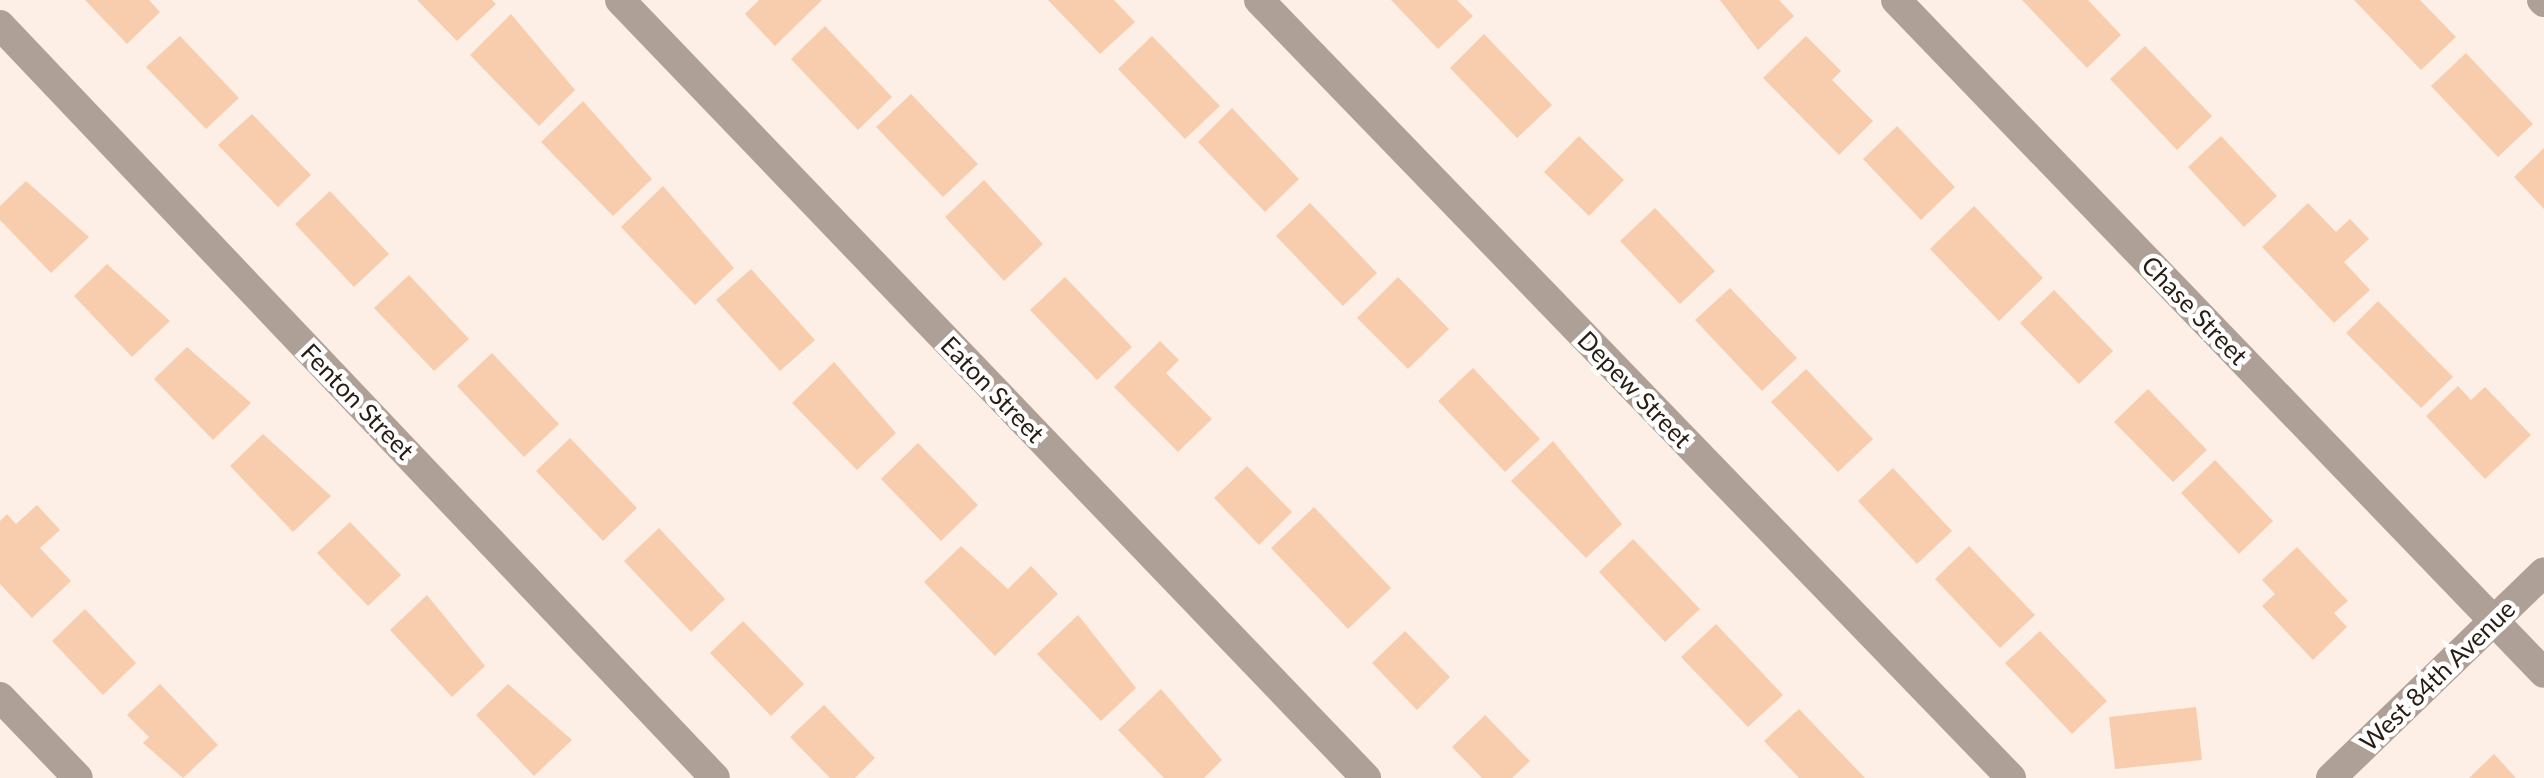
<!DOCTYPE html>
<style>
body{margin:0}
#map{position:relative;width:2544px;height:778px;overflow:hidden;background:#fdefe5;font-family:Lato,sans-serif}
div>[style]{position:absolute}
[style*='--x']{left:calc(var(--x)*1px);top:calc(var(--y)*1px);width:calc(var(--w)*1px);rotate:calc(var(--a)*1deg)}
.building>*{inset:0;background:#f7cdad}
.street>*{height:30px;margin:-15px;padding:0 15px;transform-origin:15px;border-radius:15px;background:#afa097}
span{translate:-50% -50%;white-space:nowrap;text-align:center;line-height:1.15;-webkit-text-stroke:9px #fff;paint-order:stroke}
.street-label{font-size:25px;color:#281c13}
</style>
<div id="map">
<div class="building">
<div style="clip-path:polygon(85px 0,149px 0,160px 12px,127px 44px)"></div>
<div style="clip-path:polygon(417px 0,492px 0,496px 4px,457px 41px)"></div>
<div style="clip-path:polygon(759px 0,822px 0,775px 46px,745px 14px)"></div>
<div style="clip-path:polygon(1048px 0,1114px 0,1135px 22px,1100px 54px)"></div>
<div style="clip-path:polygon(1391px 0,1457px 0,1473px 16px,1438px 49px)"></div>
<div style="clip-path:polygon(1720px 0,1779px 0,1794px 16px,1758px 50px)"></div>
<div style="clip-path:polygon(2022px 0,2088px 0,2121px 35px,2087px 68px)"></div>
<div style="clip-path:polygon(2354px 0,2420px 0,2456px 37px,2421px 70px)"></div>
<div style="clip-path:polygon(511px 14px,575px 90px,539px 126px,470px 55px)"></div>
<div style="clip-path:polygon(825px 26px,892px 97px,858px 130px,791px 59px)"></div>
<div style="clip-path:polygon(1484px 34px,1552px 105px,1517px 138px,1450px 68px)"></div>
<div style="clip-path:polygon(180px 36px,239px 98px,206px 129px,146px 67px)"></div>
<div style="clip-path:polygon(1152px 36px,1220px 106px,1185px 139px,1118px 69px)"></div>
<div style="clip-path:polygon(1806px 36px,1841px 71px,1832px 80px,1873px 121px,1839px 155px,1763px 78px)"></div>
<div style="clip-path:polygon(2145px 46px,2212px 116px,2177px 150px,2110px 79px)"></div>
<div style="clip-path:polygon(2466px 53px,2533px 124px,2498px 157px,2431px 86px)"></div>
<div style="clip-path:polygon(911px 94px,978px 164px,943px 197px,876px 127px)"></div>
<div style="clip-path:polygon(583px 101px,652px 179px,613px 216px,541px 142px)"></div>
<div style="clip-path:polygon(1232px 108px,1299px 179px,1265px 212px,1198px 142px)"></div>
<div style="clip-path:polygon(252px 114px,311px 175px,278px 207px,218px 145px)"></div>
<div style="clip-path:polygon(1897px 126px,1955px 187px,1921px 220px,1863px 159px)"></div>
<div style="clip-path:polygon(1579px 136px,1624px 180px,1589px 216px,1544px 172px)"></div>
<div style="clip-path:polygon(2221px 136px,2277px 196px,2244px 227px,2188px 167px)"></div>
<div style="clip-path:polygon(2544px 148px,2544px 209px,2514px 177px)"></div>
<div style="clip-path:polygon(984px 180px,1043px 244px,1004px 281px,945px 217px)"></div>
<div style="clip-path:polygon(26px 181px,89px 237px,51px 273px,0 220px,0 206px)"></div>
<div style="clip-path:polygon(663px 186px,734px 268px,695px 305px,621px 227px)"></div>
<div style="clip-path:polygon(330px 191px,389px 254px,354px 287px,295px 224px)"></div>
<div style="clip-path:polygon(1310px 203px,1377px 273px,1343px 306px,1276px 236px)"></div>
<div style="clip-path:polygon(2308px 203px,2336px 232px,2350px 219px,2369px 239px,2344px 262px,2370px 290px,2334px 323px,2262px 247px)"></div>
<div style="clip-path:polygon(1974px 206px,2043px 278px,1999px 321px,1930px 249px)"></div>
<div style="clip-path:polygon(1655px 208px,1715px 271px,1680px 304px,1620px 241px)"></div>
<div style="clip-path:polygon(107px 264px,170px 321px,132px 357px,74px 296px)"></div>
<div style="clip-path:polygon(751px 269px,815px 340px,780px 371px,716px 300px)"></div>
<div style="clip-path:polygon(409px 275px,469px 339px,434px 371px,374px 308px)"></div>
<div style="clip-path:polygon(1065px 277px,1132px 347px,1097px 380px,1030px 310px)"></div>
<div style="clip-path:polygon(1398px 277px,1449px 329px,1408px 369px,1357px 318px)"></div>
<div style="clip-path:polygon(1730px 288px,1797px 358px,1762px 391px,1695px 320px)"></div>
<div style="clip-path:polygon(2054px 290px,2113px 351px,2079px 384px,2020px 323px)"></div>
<div style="clip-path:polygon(2378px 301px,2453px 377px,2421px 408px,2346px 333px)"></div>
<div style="clip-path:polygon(1160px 341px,1179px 360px,1166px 373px,1212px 419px,1178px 452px,1114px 387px)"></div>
<div style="clip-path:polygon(187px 347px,251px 403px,213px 440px,154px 379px)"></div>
<div style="clip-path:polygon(492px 353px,559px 424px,524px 457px,457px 386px)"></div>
<div style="clip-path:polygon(834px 362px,896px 433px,857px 470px,792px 403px)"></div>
<div style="clip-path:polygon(1473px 368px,1540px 439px,1505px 472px,1438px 401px)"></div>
<div style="clip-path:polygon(1806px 369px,1873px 439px,1838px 472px,1771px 402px)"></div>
<div style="clip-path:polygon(2458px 386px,2471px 400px,2485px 387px,2531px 435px,2485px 479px,2426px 416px)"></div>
<div style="clip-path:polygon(2148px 389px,2207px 450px,2173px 482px,2114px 422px)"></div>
<div style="clip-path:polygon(263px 434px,331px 496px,293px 532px,230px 466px)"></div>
<div style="clip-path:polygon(570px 438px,637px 508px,603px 541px,536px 471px)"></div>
<div style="clip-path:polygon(1553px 441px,1622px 524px,1586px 558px,1511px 481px)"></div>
<div style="clip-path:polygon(918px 443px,978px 505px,941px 541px,881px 479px)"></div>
<div style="clip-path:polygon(2215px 460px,2273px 521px,2239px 554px,2181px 493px)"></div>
<div style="clip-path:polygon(1247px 466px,1292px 512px,1259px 545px,1214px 498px)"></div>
<div style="clip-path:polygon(1893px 468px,1952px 531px,1917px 564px,1858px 501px)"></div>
<div style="clip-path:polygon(37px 505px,60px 530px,40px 548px,71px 581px,32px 618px,0 584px,0 521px,7px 514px,16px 524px)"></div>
<div style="clip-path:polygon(1314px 507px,1391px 588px,1348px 629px,1271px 548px)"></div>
<div style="clip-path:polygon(350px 522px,401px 575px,368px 606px,317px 553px)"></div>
<div style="clip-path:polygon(659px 528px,725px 599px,691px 632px,624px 561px)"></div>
<div style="clip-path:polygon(1633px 539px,1700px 609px,1665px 642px,1599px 572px)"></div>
<div style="clip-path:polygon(961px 546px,1008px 589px,1031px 566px,1058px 594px,995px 656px,924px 582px)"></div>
<div style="clip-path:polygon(1969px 546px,2035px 615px,2000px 648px,1935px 579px)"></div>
<div style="clip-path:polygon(2297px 547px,2348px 601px,2334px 613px,2347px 627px,2313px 660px,2262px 606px,2275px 594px,2262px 580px)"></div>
<div style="clip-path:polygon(427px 595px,485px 666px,452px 697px,390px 630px)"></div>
<div style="clip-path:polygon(85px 609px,136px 663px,103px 695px,52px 641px)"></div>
<div style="clip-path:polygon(1078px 615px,1136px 688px,1101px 721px,1037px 654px)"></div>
<div style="clip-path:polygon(743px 621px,804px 684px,771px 716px,710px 653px)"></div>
<div style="clip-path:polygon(1716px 624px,1783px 695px,1748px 727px,1681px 657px)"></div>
<div style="clip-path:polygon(1405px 631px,1450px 677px,1417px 710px,1372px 663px)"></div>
<div style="clip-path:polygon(2040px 631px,2107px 701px,2072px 734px,2005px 663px)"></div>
<div style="clip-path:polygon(160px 684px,218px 745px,183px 778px,143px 743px,149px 737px,127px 715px)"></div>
<div style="clip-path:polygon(508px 684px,572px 740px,534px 776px,476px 715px)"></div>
<div style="clip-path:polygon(1161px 689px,1222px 760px,1204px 778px,1164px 778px,1118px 730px)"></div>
<div style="clip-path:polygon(824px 705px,875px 758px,855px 778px,830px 778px,790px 737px)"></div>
<div style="clip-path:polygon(2196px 707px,2202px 760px,2115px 769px,2109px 717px)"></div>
<div style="clip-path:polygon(1799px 709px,1865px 778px,1799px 778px,1764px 741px)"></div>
<div style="clip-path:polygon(1485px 715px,1530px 761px,1512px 778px,1482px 778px,1452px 747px)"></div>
<div style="clip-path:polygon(2494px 754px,2516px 778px,2469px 778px)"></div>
</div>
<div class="street">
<div style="--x:620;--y:0;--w:1078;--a:46.2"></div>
<div style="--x:1259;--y:0;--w:1082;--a:45.97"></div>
<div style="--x:1896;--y:0;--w:934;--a:46.08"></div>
<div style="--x:2542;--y:0;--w:3;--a:45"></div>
<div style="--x:0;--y:25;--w:1038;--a:46.48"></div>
<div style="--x:0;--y:697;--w:112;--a:46.1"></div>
<div style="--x:2331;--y:778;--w:296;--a:-44"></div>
</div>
<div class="street-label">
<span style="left:2195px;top:310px;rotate:46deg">Chase Street</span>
<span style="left:993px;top:389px;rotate:46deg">Eaton Street</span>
<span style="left:1635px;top:389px;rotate:46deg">Depew Street</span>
<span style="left:358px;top:401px;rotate:46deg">Fenton Street</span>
<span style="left:2437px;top:675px;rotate:-44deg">West 84th Avenue</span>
</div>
</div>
